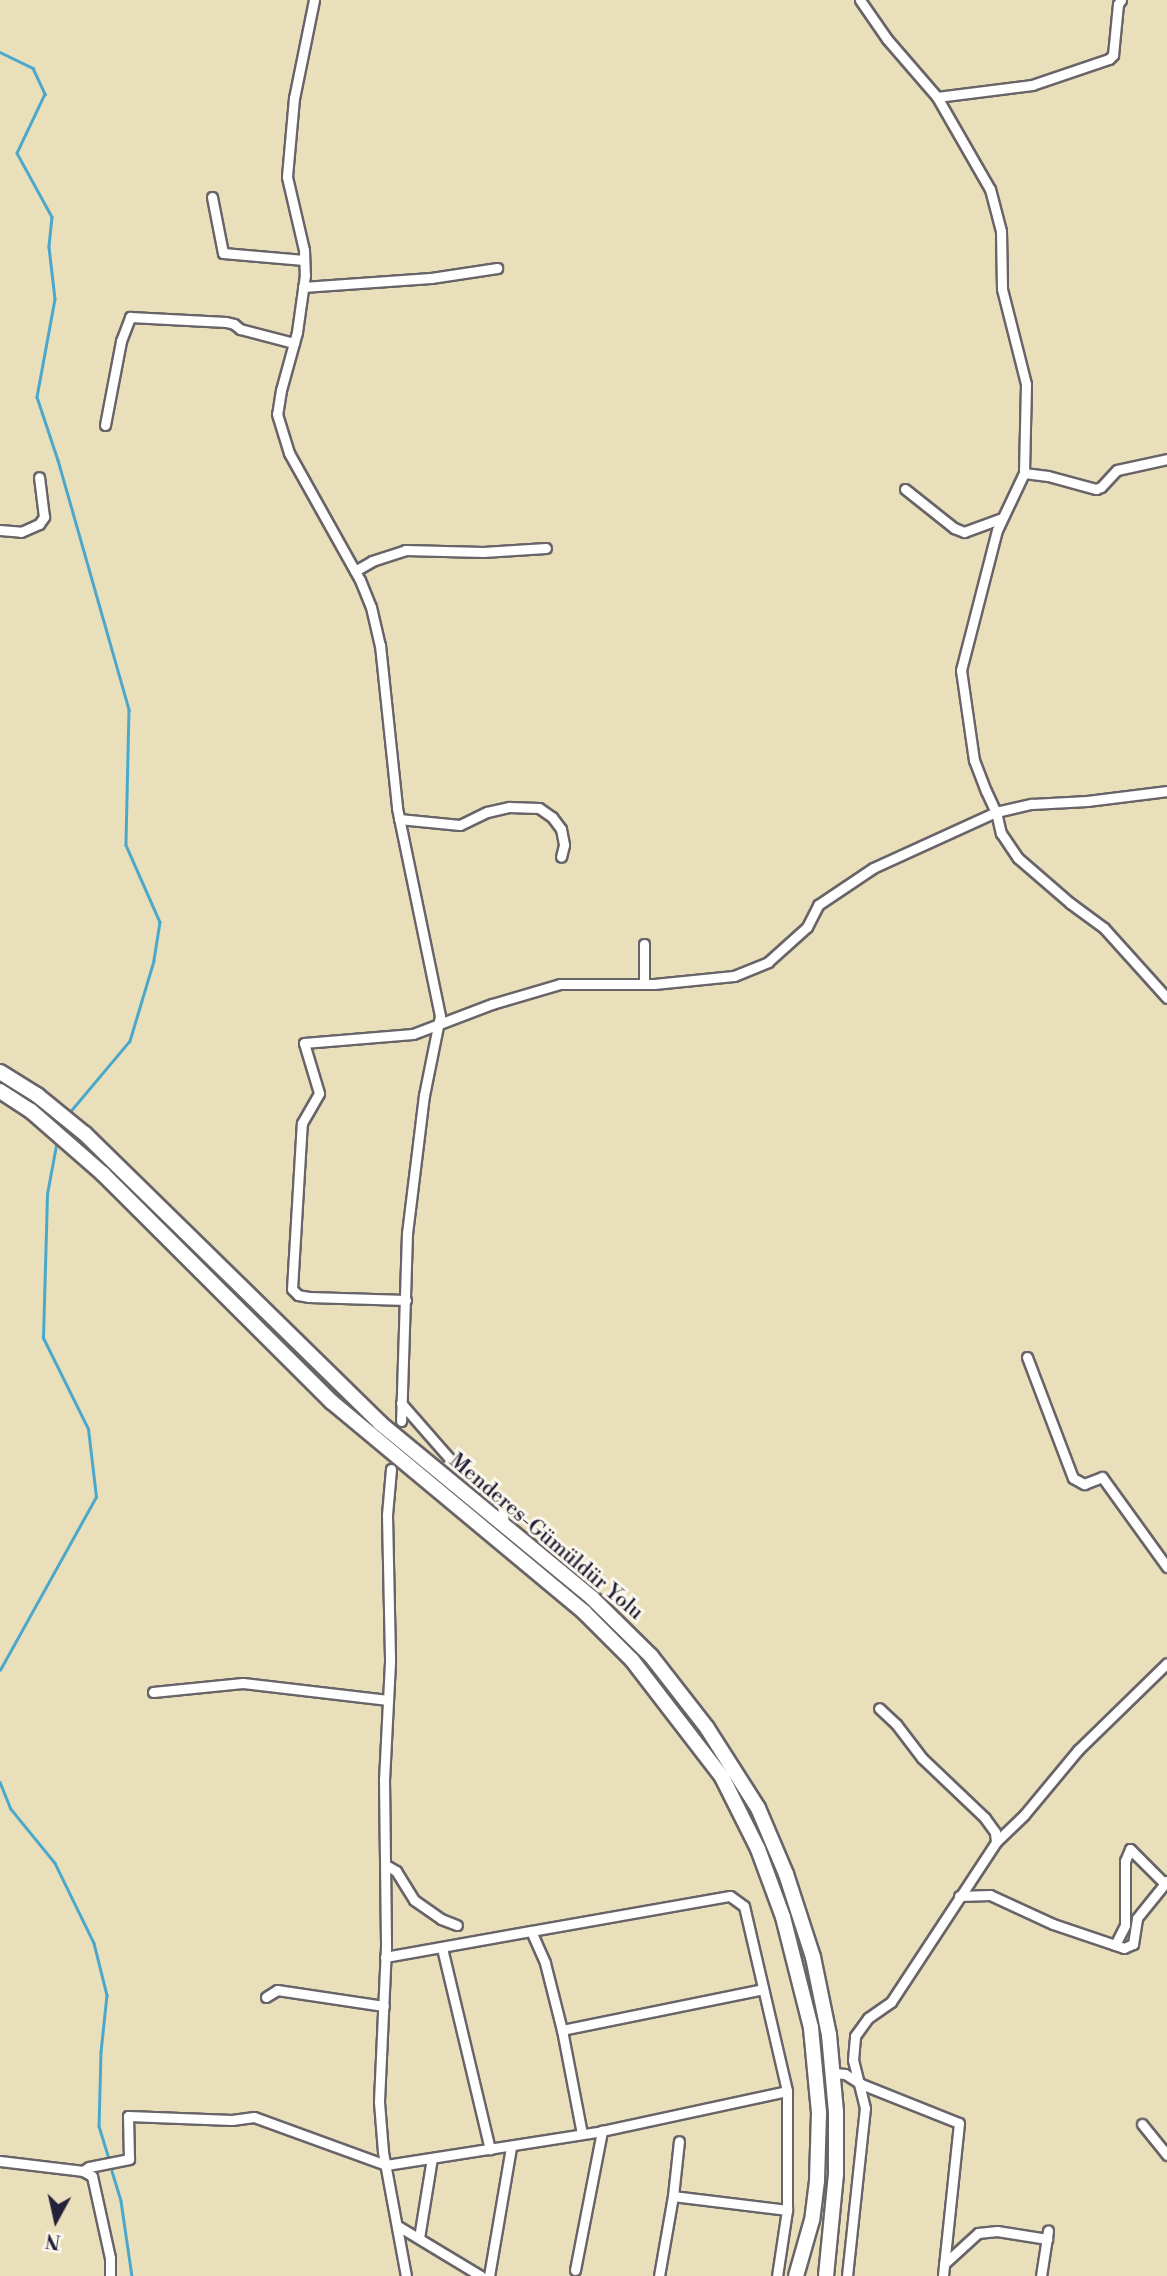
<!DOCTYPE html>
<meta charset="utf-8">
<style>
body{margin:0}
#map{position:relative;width:1167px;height:2276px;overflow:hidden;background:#eadfbb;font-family:"Libre Bodoni",serif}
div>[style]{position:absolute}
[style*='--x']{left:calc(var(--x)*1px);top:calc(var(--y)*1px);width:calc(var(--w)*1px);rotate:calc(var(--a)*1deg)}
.stream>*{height:2.5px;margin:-1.25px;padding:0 1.25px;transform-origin:1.25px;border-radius:1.25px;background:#4ca8cb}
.roads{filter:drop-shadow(2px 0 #686468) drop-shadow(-2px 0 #686468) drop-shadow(0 2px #686468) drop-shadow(0 -2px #686468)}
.minor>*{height:9px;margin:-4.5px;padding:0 4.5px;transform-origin:4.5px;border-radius:4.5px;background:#fff}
.primary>*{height:14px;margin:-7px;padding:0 7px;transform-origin:7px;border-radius:7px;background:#fff}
span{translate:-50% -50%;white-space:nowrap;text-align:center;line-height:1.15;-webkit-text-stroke:6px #fbf7ec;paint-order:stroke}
.street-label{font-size:21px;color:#22223b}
.north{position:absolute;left:21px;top:2185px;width:70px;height:70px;-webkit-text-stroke:5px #fbf7ec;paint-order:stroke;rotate:188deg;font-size:19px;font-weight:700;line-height:28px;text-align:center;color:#22223b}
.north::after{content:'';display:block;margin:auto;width:24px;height:32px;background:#22223b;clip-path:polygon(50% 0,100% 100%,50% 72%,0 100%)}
</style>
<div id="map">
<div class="stream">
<div style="--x:0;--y:52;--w:37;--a:26"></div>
<div style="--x:33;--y:68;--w:29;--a:65"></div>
<div style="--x:45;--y:94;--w:65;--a:115.4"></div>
<div style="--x:17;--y:153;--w:73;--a:61.3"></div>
<div style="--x:52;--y:217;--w:30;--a:96"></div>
<div style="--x:49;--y:247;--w:52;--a:83.4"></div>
<div style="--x:55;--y:299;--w:100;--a:100.4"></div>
<div style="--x:37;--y:397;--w:66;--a:71.6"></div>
<div style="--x:58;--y:460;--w:260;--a:74.1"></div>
<div style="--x:129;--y:710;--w:135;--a:91.3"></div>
<div style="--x:126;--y:845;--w:84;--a:66.2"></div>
<div style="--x:160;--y:922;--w:39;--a:99"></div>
<div style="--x:154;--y:961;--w:84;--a:106.7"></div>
<div style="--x:130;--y:1041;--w:97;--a:130"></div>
<div style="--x:0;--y:1670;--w:198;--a:-61"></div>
<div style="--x:96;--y:1497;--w:68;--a:-96.7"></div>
<div style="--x:88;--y:1429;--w:102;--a:-116.3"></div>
<div style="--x:43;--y:1338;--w:144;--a:-88.4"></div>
<div style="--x:47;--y:1194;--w:55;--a:-79.5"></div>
<div style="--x:0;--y:1782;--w:29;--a:68"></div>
<div style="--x:11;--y:1809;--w:70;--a:50.8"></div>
<div style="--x:55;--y:1863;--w:89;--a:64"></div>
<div style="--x:94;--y:1943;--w:54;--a:76"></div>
<div style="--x:107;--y:1995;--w:57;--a:96"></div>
<div style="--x:101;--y:2052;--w:74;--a:91.5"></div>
<div style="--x:99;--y:2126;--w:31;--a:73"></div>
<div style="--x:112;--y:2171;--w:31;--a:73"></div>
<div style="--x:121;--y:2201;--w:76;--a:81.7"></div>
</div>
<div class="roads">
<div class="minor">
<div style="--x:314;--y:0;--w:100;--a:101.5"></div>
<div style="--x:294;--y:98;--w:79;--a:95.1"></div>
<div style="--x:287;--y:177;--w:75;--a:76.9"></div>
<div style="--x:304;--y:250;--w:25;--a:88"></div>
<div style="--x:305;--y:275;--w:58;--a:98"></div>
<div style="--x:297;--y:332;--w:60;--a:105.4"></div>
<div style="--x:281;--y:390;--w:24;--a:99"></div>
<div style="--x:277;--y:414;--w:41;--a:72.9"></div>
<div style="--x:289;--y:453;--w:145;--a:60.8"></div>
<div style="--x:360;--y:580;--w:29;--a:68"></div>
<div style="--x:371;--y:607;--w:39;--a:77"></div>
<div style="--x:380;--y:645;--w:164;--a:84"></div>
<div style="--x:397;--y:808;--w:212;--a:78.3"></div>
<div style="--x:440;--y:1016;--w:81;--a:101.4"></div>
<div style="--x:424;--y:1095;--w:139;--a:97"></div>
<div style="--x:407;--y:1233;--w:188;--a:91.8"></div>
<div style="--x:860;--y:0;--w:47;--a:55.3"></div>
<div style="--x:887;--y:39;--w:77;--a:49.2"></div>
<div style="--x:937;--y:97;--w:106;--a:60.1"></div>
<div style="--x:990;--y:189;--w:43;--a:75.3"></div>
<div style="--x:1001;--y:231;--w:58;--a:89"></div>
<div style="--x:1002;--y:289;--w:98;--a:75.8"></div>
<div style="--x:1026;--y:384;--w:89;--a:91.3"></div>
<div style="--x:1024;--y:473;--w:63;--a:115.3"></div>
<div style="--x:997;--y:530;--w:145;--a:104.4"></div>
<div style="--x:961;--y:670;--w:91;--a:81.8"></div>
<div style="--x:974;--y:760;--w:33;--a:69"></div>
<div style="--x:986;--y:791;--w:23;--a:65"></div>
<div style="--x:996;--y:812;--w:37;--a:-13"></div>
<div style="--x:1032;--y:804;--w:55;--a:-3.1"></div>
<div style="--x:1087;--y:801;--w:81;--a:-7.1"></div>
<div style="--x:937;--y:97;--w:96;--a:-7.2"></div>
<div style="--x:1032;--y:85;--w:81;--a:-18.7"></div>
<div style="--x:1109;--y:59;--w:6;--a:-45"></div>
<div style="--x:1113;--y:55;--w:51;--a:-84.4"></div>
<div style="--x:1118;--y:4;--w:5;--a:-53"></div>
<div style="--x:212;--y:197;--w:57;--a:78.9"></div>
<div style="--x:223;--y:253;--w:81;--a:4.9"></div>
<div style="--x:303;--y:287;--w:128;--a:-4"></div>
<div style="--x:431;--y:278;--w:67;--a:-8.6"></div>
<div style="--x:105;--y:425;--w:86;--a:-79.2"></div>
<div style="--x:121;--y:341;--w:26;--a:-69"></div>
<div style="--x:130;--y:317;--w:96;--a:3"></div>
<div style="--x:226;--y:322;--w:8;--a:14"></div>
<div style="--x:234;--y:324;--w:8;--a:40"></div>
<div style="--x:240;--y:329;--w:56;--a:14.5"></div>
<div style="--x:1024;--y:473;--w:24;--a:7"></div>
<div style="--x:1048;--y:476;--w:50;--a:15.2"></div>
<div style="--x:1096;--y:489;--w:5;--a:-22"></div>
<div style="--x:1101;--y:487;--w:23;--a:-47"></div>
<div style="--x:1117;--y:470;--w:51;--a:-12.4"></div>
<div style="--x:905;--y:489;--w:63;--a:38.5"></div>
<div style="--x:954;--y:528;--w:11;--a:22"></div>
<div style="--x:964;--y:532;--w:40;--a:-20.2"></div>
<div style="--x:0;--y:530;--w:21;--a:5"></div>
<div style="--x:21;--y:532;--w:20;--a:-24"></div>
<div style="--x:39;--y:524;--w:9;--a:-54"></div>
<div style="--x:44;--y:517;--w:40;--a:-97.1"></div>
<div style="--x:355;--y:571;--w:20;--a:-30"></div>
<div style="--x:372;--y:561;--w:35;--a:-18"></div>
<div style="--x:405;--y:550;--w:78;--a:1.5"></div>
<div style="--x:483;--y:552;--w:63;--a:-3.6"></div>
<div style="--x:399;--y:819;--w:61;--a:5.6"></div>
<div style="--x:460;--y:825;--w:30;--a:-26"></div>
<div style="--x:487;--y:812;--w:23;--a:-13"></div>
<div style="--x:509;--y:807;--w:30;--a:2"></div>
<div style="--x:539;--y:808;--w:16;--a:35"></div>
<div style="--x:552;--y:817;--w:15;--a:53"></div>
<div style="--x:561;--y:829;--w:16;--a:79"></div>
<div style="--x:564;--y:845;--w:12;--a:104"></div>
<div style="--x:644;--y:944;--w:40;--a:90"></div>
<div style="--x:406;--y:1300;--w:97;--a:-178.2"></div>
<div style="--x:309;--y:1297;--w:11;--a:-170"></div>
<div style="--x:298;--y:1295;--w:8;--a:-135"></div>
<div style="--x:292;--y:1289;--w:166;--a:-86.6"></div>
<div style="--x:302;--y:1123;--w:34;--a:-60"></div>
<div style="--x:319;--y:1093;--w:52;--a:-106.7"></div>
<div style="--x:304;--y:1043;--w:109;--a:-4.7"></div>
<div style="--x:413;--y:1034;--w:85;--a:-20.8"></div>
<div style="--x:492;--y:1004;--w:71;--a:-16.4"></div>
<div style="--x:560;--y:984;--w:94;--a:0"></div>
<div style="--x:654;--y:984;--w:80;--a:-5.7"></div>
<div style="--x:734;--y:976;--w:37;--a:-22"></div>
<div style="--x:768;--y:962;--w:52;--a:-41.9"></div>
<div style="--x:807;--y:927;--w:25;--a:-63"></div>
<div style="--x:818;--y:905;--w:66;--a:-33.9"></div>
<div style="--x:873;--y:868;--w:135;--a:-24.5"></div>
<div style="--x:996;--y:812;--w:22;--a:77"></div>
<div style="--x:1001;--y:833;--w:30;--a:56"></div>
<div style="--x:1018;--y:858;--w:69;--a:40.9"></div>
<div style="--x:1070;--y:903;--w:42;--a:36.3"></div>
<div style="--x:1104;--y:928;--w:94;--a:48"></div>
<div style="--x:1027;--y:1357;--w:129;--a:69.2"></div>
<div style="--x:1073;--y:1478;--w:13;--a:29"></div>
<div style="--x:1084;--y:1484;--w:19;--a:-21"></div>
<div style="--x:1102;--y:1477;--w:111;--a:54.2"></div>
<div style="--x:401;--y:1403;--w:86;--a:48.8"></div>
<div style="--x:458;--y:1468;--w:56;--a:38.5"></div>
<div style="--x:502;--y:1503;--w:22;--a:85"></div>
<div style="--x:391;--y:1469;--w:46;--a:95"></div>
<div style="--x:387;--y:1515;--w:147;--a:88.8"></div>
<div style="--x:390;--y:1662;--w:117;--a:92.9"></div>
<div style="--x:384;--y:1779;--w:168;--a:89.3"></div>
<div style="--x:386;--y:1947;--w:155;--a:92.6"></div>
<div style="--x:379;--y:2102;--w:50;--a:85.4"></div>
<div style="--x:383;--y:2152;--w:126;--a:79.5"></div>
<div style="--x:153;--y:1692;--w:90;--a:-5.7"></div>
<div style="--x:243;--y:1683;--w:146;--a:6.7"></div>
<div style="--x:996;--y:1842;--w:39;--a:-44"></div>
<div style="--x:1024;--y:1815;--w:85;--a:-50.3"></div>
<div style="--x:1078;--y:1750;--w:124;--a:-44.3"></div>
<div style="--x:386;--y:1865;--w:12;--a:31"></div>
<div style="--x:396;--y:1871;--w:34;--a:58"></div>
<div style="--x:414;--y:1900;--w:33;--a:35"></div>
<div style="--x:441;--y:1919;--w:17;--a:21"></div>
<div style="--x:959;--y:1896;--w:31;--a:-2"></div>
<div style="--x:990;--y:1895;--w:69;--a:24.7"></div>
<div style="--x:1053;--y:1924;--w:75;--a:18.7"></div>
<div style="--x:1124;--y:1948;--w:10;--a:-24"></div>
<div style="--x:1133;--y:1944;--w:26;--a:-81"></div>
<div style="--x:1137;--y:1918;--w:48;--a:-51"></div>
<div style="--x:531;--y:1931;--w:202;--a:-10"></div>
<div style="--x:730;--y:1896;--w:17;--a:36"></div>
<div style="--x:744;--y:1906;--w:190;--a:76.9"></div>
<div style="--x:787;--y:2091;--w:119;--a:90"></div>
<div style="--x:787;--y:2210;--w:67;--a:98.6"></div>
<div style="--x:1115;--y:1945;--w:22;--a:-63"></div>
<div style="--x:1125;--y:1925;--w:64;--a:-90"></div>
<div style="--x:1125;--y:1861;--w:13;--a:-67"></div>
<div style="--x:1130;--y:1849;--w:49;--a:45"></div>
<div style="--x:442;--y:1948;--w:207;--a:76.6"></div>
<div style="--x:385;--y:1957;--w:148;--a:-10.1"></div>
<div style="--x:531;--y:1931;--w:35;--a:66"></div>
<div style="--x:545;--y:1963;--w:69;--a:75.8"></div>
<div style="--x:562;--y:2030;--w:106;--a:79.1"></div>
<div style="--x:266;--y:1997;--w:13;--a:-32"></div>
<div style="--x:277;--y:1990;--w:108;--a:8.5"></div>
<div style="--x:562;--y:2030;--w:205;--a:-11.5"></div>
<div style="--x:834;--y:2073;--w:11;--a:5"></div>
<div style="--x:845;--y:2074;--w:19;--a:32"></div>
<div style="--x:861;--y:2084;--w:105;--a:21.7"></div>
<div style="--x:959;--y:2123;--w:154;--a:96"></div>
<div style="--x:1142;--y:2124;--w:40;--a:51"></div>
<div style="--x:0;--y:2161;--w:84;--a:6.9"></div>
<div style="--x:83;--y:2171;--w:10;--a:29"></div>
<div style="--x:92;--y:2176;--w:84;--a:77.6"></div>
<div style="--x:110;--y:2258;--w:18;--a:90"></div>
<div style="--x:83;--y:2171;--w:7;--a:-34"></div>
<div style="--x:89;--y:2167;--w:41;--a:-11.3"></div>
<div style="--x:129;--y:2159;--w:43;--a:-91.3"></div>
<div style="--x:128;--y:2116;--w:104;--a:2.2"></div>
<div style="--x:232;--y:2120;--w:22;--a:-8"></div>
<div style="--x:254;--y:2117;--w:140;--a:20"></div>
<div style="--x:386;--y:2165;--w:219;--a:-8.9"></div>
<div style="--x:602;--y:2131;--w:189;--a:-12.2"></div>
<div style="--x:673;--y:2196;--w:115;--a:7"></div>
<div style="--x:398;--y:2226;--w:97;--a:31.1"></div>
<div style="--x:419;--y:2238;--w:81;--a:-80.8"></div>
<div style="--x:944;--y:2264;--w:46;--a:-42.4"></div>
<div style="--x:978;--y:2233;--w:19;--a:-6"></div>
<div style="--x:997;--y:2231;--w:51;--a:9.1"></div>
<div style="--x:575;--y:2270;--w:142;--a:-79"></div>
<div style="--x:489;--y:2276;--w:131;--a:-80.3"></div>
<div style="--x:659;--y:2276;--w:81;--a:-80.1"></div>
<div style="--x:673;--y:2196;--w:55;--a:-83.8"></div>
<div style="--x:847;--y:2276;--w:169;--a:-83.9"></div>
<div style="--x:865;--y:2108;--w:49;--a:-104"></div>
<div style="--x:853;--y:2060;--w:24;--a:-85"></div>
<div style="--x:855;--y:2036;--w:22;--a:-54"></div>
<div style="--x:868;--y:2018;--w:28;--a:-35"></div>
<div style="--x:891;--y:2002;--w:191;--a:-56.7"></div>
<div style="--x:996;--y:1842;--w:10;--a:-96"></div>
<div style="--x:995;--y:1832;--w:17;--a:-126"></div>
<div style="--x:985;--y:1818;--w:87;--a:-136.4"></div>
<div style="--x:922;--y:1758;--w:43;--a:-127.4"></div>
<div style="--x:896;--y:1724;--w:23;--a:-137"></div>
<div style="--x:1041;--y:2276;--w:46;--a:-81.2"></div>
</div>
<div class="primary">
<div style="--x:0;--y:1072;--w:44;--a:31.9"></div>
<div style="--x:37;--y:1095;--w:62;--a:39.1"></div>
<div style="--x:85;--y:1134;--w:413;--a:44.4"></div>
<div style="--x:380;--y:1423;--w:275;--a:39.5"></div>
<div style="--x:592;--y:1598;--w:83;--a:44.5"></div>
<div style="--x:651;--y:1656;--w:91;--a:52.1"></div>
<div style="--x:707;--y:1728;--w:95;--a:57.5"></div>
<div style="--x:758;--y:1808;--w:72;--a:67"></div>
<div style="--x:786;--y:1874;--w:87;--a:72"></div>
<div style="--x:813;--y:1957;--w:80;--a:78.4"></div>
<div style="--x:829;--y:2035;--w:77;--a:84.8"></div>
<div style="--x:836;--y:2112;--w:62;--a:90"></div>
<div style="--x:836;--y:2174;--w:102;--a:95.6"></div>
<div style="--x:0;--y:1091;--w:37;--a:33"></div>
<div style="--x:31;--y:1111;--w:96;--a:41.2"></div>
<div style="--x:103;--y:1174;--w:323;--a:44.9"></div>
<div style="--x:332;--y:1402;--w:328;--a:39.8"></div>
<div style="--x:584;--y:1612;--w:68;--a:45"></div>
<div style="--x:632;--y:1660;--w:148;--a:52.4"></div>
<div style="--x:722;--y:1777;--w:80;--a:63.4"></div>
<div style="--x:758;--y:1849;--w:72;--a:69.8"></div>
<div style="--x:783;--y:1917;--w:114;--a:75.8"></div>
<div style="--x:811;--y:2028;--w:85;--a:84.6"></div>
<div style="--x:819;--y:2113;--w:68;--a:91.7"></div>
<div style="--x:817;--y:2181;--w:39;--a:97"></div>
<div style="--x:812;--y:2220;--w:58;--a:105.9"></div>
</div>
</div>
<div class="street-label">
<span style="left:546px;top:1537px;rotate:40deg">Menderes-Gümüldür Yolu</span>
</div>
<div class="north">N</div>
</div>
